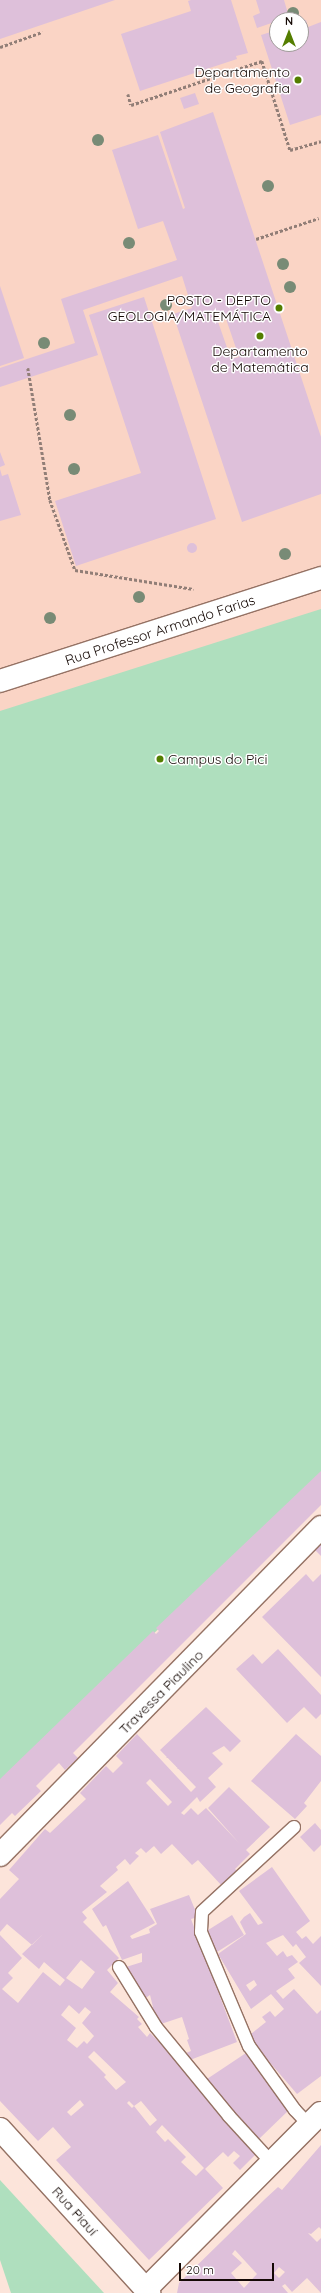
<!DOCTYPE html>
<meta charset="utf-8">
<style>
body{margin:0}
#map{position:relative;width:321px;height:2293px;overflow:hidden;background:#fce4da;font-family:Quicksand,sans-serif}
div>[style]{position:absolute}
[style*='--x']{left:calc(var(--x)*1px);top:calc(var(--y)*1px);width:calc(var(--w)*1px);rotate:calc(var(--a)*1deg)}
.built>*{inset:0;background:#fad4c5}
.green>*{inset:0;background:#afdfbe}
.building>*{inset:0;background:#dec0da}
.round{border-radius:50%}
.path>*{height:2.5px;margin-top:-1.25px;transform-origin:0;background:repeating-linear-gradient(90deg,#917e77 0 3px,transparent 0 5px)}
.roads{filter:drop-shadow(1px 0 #957264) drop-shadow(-1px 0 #957264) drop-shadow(0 1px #957264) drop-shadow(0 -1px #957264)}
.service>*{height:12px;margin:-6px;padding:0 6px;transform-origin:6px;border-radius:6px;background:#fff}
.minor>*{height:22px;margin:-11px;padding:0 11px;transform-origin:11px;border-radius:11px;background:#fff}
.trees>*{width:12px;height:12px;margin:-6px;border-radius:50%;background:#788b76}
.dots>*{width:11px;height:11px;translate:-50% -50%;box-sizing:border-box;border:2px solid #fff;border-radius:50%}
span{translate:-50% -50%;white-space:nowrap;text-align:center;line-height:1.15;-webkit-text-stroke:3px #fff;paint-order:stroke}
.poi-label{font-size:14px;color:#140804}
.right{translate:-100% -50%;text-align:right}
.left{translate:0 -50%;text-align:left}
.street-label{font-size:14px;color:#140804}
.north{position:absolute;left:269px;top:12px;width:40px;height:40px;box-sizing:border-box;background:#fff;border:1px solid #a19c9b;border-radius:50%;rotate:0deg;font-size:11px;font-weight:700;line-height:16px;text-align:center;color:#140804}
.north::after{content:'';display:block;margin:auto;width:14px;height:18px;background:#547e00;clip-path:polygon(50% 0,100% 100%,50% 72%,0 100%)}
.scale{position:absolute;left:179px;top:2263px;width:95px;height:18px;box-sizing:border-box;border:2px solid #140804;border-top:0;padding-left:5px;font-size:12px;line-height:14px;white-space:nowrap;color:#140804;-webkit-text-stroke:3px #fff;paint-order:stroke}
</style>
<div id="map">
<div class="built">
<div style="clip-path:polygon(evenodd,0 0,321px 0,321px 1473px,0 1781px,0 0,277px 20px,301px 20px,301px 44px,277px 44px,277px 20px)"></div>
</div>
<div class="green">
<div style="clip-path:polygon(321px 609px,321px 1473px,0 1781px,0 711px)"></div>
<div style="clip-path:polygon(0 2180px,104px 2293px,11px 2293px,0 2260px)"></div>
</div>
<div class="building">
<div style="clip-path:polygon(0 0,115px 0,0 39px)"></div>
<div style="clip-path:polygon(191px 0,231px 0,248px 53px,236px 56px,237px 59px,140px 91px,121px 34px,191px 11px,188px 1px)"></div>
<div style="clip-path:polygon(256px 0,284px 0,289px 17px,257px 28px,253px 16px,260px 13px)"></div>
<div style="clip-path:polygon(306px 20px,308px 27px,321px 22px,321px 115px,290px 125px,261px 35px,277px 30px,277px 44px,301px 44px,301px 22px)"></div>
<div style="clip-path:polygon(195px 93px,199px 104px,184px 109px,180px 98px)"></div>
<div style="clip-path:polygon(evenodd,213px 112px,321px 437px,321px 494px,242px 522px,173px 314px,192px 308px,182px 276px,83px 310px,98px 355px,0 387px,0 368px,75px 343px,61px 299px,177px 260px,163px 221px,138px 229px,112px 150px,158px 135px,183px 209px,185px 208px,160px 132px,213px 112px,224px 313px,239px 357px,231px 359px,216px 316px,224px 313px)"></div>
<div style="clip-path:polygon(0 286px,24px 358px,0 366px)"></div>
<div style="clip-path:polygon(144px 297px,216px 519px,76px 566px,55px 501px,141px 473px,89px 315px)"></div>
<div style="clip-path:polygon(0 452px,5px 465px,0 467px)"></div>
<div style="clip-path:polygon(0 469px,2px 476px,8px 474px,21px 515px,0 521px)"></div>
<div class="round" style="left:187px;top:543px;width:10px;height:10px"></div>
<div style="clip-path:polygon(321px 1471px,321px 1505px,73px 1753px,78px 1758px,65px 1770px,59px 1763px,36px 1786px,41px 1791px,15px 1816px,12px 1813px,0 1825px,0 1779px,153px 1631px,156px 1634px,159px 1631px,156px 1628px)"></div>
<div style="clip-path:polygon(321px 1544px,321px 1556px,315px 1550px)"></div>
<div style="clip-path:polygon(306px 1574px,313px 1582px,321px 1574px,321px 1677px,262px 1617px)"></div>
<div style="clip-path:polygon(278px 1649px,321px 1695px,321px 1714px,316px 1719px,304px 1707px,287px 1723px,236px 1669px,253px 1654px,262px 1664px)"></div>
<div style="clip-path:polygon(evenodd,206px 1707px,241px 1741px,230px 1752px,224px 1746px,212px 1753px,223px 1764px,208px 1778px,216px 1787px,200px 1802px,197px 1797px,181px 1813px,184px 1815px,191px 1808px,198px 1815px,206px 1808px,239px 1843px,208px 1808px,229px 1787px,270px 1827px,246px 1850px,250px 1854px,235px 1869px,238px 1872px,222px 1886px,198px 1860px,192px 1865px,172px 1844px,161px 1854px,154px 1846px,146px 1853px,141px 1848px,135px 1853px,139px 1856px,130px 1865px,125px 1859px,116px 1867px,118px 1870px,100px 1886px,107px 1892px,82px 1912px,87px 1918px,83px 1922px,119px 1958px,107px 1970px,118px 1983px,110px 1992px,139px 2017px,137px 2019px,142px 2024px,138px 2027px,147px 2037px,150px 2033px,184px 2067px,258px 2152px,240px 2170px,233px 2163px,240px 2156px,234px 2151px,228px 2157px,223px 2152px,205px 2169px,223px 2188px,149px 2260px,56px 2160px,71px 2147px,53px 2127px,38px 2141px,0 2101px,0 1935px,22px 1958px,8px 1973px,13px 1978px,2px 1989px,18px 2003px,43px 1972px,60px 1986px,65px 1980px,44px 1962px,39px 1969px,22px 1954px,43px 1934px,32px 1945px,7px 1924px,0 1932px,0 1899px,19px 1879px,9px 1870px,45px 1829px,50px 1833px,86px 1799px,80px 1793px,106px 1766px,113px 1773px,123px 1763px,116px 1756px,137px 1734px,191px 1792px,196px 1787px,160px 1750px,206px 1707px,150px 1779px,172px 1802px,168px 1806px,146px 1783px,150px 1779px,206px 1707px,81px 1960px,95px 1972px,82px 1989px,66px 1978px,81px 1960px,206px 1707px,69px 2005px,79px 2014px,85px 2007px,91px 2012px,82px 2023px,94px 2036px,87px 2044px,84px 2041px,77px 2048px,67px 2040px,76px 2028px,61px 2015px,69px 2005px,206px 1707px,94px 2051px,126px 2082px,116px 2090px,104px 2077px,106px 2075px,88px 2057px,94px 2051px,206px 1707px,80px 2100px,84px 2105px,71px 2116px,67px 2112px,80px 2100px,206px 1707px,129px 2101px,134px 2106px,132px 2108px,127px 2103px,129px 2101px,206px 1707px,141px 2101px,157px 2120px,150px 2126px,134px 2106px,141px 2101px,206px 1707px,162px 2125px,204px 2168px,196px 2176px,181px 2162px,186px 2157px,168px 2139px,165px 2142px,156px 2132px,162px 2125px)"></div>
<div style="clip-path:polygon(296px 1734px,321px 1756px,321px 1781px,304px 1803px,307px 1806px,295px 1819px,251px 1781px)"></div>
<div style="clip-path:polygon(315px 1823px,321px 1830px,321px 1845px,314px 1852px,300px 1837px)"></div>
<div style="clip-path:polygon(evenodd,272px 1867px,310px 1921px,296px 1932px,302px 1939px,306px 1936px,313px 1944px,321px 1936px,321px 1986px,299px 1963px,306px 1957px,296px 1944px,293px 1947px,283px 1935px,266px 1943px,277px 1956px,283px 1951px,287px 1957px,292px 1955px,298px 1962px,288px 1969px,295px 1978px,276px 1991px,283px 1999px,294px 1989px,317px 2014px,321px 2010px,321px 2076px,297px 2094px,254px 2044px,251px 2034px,266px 2022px,262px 2017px,270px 2011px,275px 2017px,284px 2009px,271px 1994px,251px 2009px,218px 1954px,246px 1934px,240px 1922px,244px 1917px,250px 1913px,258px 1925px,263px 1923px,239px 1891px,272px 1867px,254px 1980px,257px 1985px,250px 1991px,246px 1985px,254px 1980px)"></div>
<div style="clip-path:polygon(128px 1881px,155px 1923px,130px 1936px,132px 1939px,150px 1933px,149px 1929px,157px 1924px,150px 1909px,189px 1895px,198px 1917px,191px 1919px,237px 2042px,190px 2060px,186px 2053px,191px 2051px,187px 2040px,189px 2039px,182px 2017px,158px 2025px,150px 2009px,153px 2007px,150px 1995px,144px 1999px,126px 1967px,142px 1962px,142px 1953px,122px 1960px,106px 1925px,103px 1927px,92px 1909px)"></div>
<div style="clip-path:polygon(232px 1915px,244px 1935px,217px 1952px,205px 1932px)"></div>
<div style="clip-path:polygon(246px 2053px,292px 2107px,258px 2140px,204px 2081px)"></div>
<div style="clip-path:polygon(evenodd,321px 2145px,321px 2229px,319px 2227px,311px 2234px,308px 2233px,317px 2242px,321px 2238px,321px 2293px,307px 2278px,292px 2292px,285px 2284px,282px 2286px,288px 2293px,177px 2293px,179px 2283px,265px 2199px,278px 2187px,282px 2190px,321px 2145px,235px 2250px,257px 2274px,244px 2288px,231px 2273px,242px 2263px,232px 2254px,235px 2250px,321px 2145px,279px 2267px,285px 2272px,279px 2278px,274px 2273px,279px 2267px)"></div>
</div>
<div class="path">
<div style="--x:0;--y:47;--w:45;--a:-19.7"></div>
<div style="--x:128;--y:94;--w:11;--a:75"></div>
<div style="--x:131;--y:105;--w:138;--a:-18.6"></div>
<div style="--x:262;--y:61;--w:93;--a:72.5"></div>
<div style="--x:290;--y:150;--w:32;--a:-16"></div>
<div style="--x:256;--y:239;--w:66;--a:-18.4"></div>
<div style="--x:28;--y:368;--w:134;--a:80.5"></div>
<div style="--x:50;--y:500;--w:74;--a:70.3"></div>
<div style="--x:75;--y:570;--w:120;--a:9.1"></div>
</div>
<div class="roads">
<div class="service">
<div style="--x:294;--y:1827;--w:125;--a:137.3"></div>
<div style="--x:202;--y:1912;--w:20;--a:93"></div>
<div style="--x:201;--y:1932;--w:124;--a:67.2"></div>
<div style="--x:249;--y:2046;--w:79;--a:54.3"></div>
<div style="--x:295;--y:2110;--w:21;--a:47"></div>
<div style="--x:119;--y:1967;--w:70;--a:58.3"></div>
<div style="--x:156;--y:2027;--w:115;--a:50.6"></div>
<div style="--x:229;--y:2116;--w:64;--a:47.5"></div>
</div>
<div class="minor">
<div style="--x:0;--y:681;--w:337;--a:-17.8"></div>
<div style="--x:0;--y:1855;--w:459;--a:-45.6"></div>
<div style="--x:0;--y:2129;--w:222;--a:47.7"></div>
<div style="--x:146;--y:2289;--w:248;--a:-45.2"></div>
</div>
</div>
<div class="trees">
<div style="left:293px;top:13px"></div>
<div style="left:98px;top:140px"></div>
<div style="left:268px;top:186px"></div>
<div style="left:129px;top:243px"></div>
<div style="left:283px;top:264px"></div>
<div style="left:290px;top:287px"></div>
<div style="left:166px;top:305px"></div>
<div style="left:44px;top:343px"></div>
<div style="left:70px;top:415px"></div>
<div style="left:74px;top:469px"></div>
<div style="left:285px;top:554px"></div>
<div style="left:139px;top:597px"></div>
<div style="left:50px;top:618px"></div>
</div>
<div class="dots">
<div style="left:298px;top:80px;background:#547e00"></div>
<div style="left:279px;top:308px;background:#547e00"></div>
<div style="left:260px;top:336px;background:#547e00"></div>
<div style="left:160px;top:759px;background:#547e00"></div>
</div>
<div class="poi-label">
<span class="right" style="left:290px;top:80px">Departamento<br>de Geografia</span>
<span class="right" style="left:271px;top:308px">POSTO - DEPTO<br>GEOLOGIA/MATEMÁTICA</span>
<span style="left:260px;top:359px">Departamento<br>de Matemática</span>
<span class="left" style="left:168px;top:759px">Campus do Pici</span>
</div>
<div class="street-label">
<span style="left:160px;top:630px;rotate:-18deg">Rua Professor Armando Farias</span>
<span style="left:161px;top:1692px;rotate:-45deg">Travessa Piaulino</span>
<span style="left:75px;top:2211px;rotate:48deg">Rua Piauí</span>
</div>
<div class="north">N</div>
<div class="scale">20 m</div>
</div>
